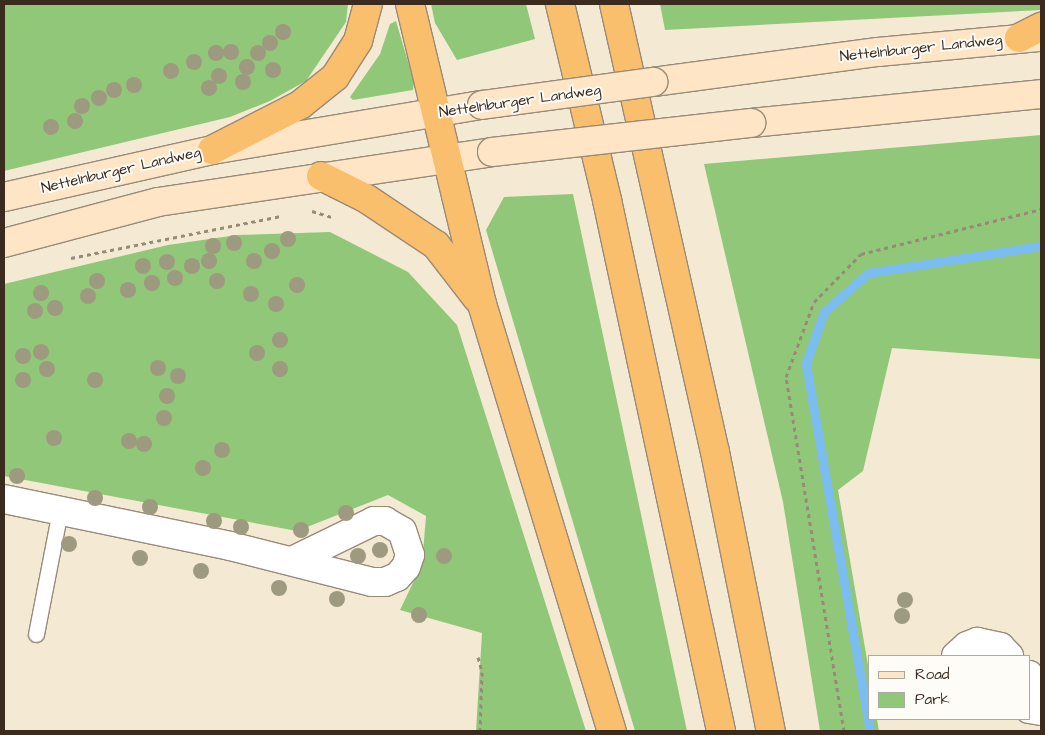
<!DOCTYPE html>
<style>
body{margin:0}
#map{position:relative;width:1045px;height:735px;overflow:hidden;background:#f4ead4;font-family:"Architects Daughter",sans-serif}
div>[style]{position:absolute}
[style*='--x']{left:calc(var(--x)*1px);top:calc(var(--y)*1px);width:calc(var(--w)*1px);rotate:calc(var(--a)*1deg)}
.green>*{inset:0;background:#91c779}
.stream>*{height:9px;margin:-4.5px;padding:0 4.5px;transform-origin:4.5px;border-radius:4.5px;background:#7bbdf0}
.path>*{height:3px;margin-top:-1.5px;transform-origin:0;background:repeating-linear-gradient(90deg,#988a79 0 4px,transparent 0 8px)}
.roads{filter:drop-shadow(1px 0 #988a79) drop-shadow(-1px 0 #988a79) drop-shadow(0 1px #988a79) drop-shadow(0 -1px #988a79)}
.lane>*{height:15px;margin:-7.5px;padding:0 7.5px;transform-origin:7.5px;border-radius:7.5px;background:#fff}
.street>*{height:28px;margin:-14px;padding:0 14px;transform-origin:14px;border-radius:14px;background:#fff}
.secondary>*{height:28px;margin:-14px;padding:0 14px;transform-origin:14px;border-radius:14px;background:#fde5c5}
.highway>*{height:28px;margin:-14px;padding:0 14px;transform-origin:14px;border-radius:14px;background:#f9bf6d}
.bridges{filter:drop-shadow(1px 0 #988a79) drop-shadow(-1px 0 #988a79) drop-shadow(0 1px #988a79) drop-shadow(0 -1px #988a79)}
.secondary-bridge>*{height:28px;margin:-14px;padding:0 14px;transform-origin:14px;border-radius:14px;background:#fde5c5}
.trees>*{width:16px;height:16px;margin:-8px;border-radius:50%;background:#9d9a7f}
span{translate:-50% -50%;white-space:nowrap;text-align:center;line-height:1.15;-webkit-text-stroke:4px #fdfcf7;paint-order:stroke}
.street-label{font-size:15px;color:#3b2a1e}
.frame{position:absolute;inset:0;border:5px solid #3b2a1e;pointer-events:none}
.legend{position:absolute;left:868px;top:655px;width:162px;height:65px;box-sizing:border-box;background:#fdfcf7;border:1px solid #afa8a0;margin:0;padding:6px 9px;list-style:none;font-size:15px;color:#3b2a1e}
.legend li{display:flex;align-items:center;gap:10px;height:25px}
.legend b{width:25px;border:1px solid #afa8a0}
</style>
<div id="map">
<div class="green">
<div style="clip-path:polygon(4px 4px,348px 4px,346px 22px,306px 81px,270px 101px,230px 117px,4px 171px)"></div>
<div style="clip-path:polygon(431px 4px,526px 4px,535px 39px,457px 60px,435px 23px)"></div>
<div style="clip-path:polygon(660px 4px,1041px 4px,1041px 10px,665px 30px)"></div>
<div style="clip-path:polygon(396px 21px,414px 82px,413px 90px,353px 100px,350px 97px,380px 54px,390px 24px)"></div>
<div style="clip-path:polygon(1041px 135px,1041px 359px,892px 348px,863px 471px,838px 490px,869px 671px,869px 719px,877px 719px,879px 731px,820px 731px,783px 502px,704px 164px)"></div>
<div style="clip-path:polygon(573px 194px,687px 731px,635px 731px,486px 230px,504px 197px)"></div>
<div style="clip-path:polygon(330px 232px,408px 272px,457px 325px,586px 731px,476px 731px,482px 633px,400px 610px,422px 564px,426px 516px,388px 495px,297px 531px,4px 476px,4px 284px,168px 245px,237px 235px)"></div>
</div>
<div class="stream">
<div style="--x:870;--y:731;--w:374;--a:-99.9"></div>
<div style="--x:806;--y:363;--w:54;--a:-70.6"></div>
<div style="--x:824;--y:312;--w:59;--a:-41.6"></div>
<div style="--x:868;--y:273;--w:175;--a:-8.9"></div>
</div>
<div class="path">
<div style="--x:312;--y:211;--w:21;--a:17"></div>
<div style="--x:71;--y:258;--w:214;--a:-11.3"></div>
<div style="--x:478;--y:657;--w:16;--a:75"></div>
<div style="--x:482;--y:672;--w:59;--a:91.9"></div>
<div style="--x:844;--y:731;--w:359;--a:-99.3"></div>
<div style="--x:786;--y:377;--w:80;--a:-69.5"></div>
<div style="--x:814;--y:302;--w:67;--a:-45.6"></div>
<div style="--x:861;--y:254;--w:186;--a:-14"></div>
</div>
<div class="roads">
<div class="lane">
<div style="--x:36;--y:634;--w:126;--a:-79"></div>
</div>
<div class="street">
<div style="--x:4;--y:499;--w:231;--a:11.7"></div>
<div style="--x:230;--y:546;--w:146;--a:14.2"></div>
<div style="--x:372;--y:582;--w:13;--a:0"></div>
<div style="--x:385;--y:582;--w:13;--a:-23"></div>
<div style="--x:397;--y:577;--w:13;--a:-48"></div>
<div style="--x:406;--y:567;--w:13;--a:-72"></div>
<div style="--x:410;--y:555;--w:25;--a:-108"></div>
<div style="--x:402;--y:531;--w:20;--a:-150"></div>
<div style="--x:385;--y:521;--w:11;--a:180"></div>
<div style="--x:374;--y:521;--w:89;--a:154"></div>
<div style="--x:956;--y:656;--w:15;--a:-42"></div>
<div style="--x:967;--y:646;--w:11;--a:-22"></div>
<div style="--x:977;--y:642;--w:24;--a:12"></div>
<div style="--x:1000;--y:647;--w:13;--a:45"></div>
<div style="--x:1029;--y:675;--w:19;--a:51"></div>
<div style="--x:1029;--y:709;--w:12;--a:9"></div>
</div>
<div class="secondary">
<div style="--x:653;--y:82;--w:227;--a:-7.6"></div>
<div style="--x:878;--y:52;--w:164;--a:-5.3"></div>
<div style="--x:751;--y:123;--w:291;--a:-5.7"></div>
<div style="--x:4;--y:197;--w:213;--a:-12.7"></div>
<div style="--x:212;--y:150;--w:274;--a:-9.5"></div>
<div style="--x:4;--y:243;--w:159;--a:-14.9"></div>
<div style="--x:158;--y:202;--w:338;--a:-8.5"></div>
</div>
<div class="highway">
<div style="--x:410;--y:4;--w:309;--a:76.5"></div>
<div style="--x:482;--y:304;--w:446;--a:73.1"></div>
<div style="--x:560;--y:4;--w:202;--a:76.5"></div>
<div style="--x:607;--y:200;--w:543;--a:77.88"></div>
<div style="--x:614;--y:4;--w:459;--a:77.3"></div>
<div style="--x:715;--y:452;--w:285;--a:78.7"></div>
<div style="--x:1019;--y:38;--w:25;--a:-27"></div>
<div style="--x:212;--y:150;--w:99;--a:-27.1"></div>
<div style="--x:300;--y:105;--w:45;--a:-38.7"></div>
<div style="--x:335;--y:77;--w:43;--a:-57.4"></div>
<div style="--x:358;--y:41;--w:38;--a:-75"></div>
<div style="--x:321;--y:176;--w:51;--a:26.6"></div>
<div style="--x:367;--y:199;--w:83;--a:33.7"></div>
<div style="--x:436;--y:245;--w:67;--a:52.3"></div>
</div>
</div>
<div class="bridges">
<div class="secondary-bridge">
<div style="--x:482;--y:105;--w:173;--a:-7.7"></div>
<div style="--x:492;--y:152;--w:261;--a:-6.4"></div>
</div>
</div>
<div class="trees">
<div style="left:283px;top:32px"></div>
<div style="left:270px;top:43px"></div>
<div style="left:231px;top:52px"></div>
<div style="left:216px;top:53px"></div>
<div style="left:258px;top:53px"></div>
<div style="left:194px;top:62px"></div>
<div style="left:247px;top:67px"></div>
<div style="left:273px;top:70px"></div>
<div style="left:171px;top:71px"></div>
<div style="left:219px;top:76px"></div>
<div style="left:243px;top:82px"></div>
<div style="left:134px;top:85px"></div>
<div style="left:209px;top:88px"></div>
<div style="left:114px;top:90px"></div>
<div style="left:99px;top:98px"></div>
<div style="left:82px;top:106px"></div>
<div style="left:75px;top:121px"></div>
<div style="left:51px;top:127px"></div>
<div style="left:288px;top:239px"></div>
<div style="left:234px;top:243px"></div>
<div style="left:213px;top:246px"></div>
<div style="left:272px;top:251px"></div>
<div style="left:209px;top:261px"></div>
<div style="left:254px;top:261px"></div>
<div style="left:167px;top:262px"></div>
<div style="left:143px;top:266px"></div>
<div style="left:192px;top:266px"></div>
<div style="left:175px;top:278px"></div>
<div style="left:97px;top:281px"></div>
<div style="left:217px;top:281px"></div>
<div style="left:152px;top:283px"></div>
<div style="left:297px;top:285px"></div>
<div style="left:128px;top:290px"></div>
<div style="left:41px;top:293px"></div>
<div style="left:251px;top:294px"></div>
<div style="left:88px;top:296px"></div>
<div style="left:276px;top:304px"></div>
<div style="left:55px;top:308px"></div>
<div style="left:35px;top:311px"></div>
<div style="left:280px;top:340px"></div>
<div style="left:41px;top:352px"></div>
<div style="left:257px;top:353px"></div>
<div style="left:23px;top:356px"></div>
<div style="left:158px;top:368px"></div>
<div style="left:47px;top:369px"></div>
<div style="left:280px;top:369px"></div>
<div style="left:178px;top:376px"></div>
<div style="left:23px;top:380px"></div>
<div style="left:95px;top:380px"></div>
<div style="left:167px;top:396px"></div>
<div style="left:164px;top:418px"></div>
<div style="left:54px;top:438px"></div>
<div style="left:129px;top:441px"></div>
<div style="left:144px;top:444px"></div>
<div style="left:222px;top:450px"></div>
<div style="left:203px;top:468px"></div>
<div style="left:17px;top:476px"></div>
<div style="left:95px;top:498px"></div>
<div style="left:150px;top:507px"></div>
<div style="left:346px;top:513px"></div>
<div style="left:214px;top:521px"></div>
<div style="left:241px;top:527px"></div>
<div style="left:301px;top:530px"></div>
<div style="left:69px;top:544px"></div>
<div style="left:380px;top:550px"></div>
<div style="left:358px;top:556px"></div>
<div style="left:444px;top:556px"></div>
<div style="left:140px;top:558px"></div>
<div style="left:201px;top:571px"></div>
<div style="left:279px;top:588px"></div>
<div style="left:337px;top:599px"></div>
<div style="left:905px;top:600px"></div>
<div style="left:419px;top:615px"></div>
<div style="left:902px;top:616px"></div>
</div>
<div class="street-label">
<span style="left:921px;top:48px;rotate:-6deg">Nettelnburger Landweg</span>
<span style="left:520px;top:101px;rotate:-8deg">Nettelnburger Landweg</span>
<span style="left:121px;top:170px;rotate:-13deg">Nettelnburger Landweg</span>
</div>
<div class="frame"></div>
<ul class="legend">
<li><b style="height:6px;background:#fde5c5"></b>Road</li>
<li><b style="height:14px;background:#91c779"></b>Park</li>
</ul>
</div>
